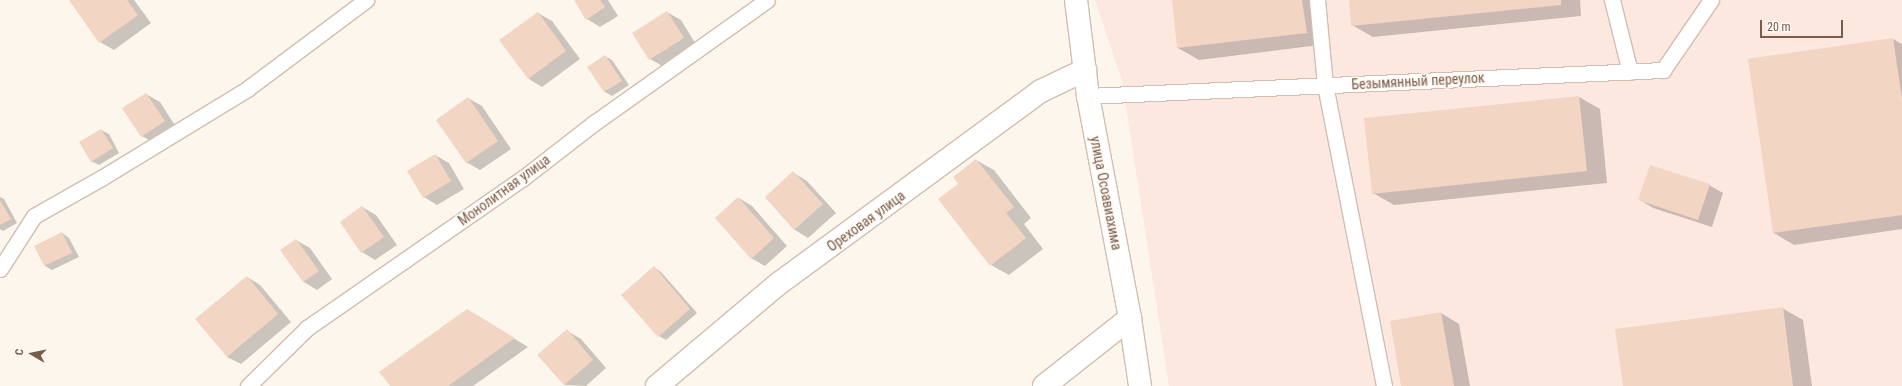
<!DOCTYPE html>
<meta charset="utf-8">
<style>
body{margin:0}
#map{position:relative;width:1902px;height:386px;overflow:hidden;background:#fdf6ec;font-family:"Roboto Condensed",sans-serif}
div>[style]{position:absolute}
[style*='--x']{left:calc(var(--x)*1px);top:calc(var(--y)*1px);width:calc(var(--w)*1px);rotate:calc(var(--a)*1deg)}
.commercial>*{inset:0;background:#fde8e0}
.shadow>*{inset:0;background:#0003}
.building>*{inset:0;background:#f3d5c3}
.roads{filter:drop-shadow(1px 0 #d1beb0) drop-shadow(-1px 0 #d1beb0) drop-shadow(0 1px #d1beb0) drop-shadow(0 -1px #d1beb0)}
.lane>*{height:15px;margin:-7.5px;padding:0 7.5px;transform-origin:7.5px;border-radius:7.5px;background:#fff}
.street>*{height:22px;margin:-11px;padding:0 11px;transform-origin:11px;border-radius:11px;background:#fff}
span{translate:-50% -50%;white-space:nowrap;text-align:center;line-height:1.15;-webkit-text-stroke:3px #fffaf3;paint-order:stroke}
.street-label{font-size:14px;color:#7a5c4d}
.north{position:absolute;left:12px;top:334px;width:40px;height:40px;-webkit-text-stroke:3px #fffaf3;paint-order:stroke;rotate:279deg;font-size:11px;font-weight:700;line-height:16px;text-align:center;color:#7a5c4d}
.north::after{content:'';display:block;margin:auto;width:14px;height:18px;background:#7a5c4d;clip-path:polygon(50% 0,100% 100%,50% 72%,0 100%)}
.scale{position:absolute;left:1760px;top:20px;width:83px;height:18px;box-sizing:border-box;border:2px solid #7a5c4d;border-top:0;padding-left:5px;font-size:12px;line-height:14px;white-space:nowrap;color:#7a5c4d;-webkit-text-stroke:3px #fffaf3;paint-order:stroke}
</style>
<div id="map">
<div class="commercial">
<div style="clip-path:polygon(1095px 0,1902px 0,1902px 386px,1169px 386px,1122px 81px)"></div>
</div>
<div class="shadow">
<div style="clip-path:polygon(70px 0,134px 0,151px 23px,114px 50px,100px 42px)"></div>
<div style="clip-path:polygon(575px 0,608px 0,618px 16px,600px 27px,587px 19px)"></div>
<div style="clip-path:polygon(1173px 0,1321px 0,1327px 44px,1199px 60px,1178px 48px)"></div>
<div style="clip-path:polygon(1350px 0,1580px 0,1581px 16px,1373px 37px,1352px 25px)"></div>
<div style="clip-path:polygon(667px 12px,681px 20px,697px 46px,664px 67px,650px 59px)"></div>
<div style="clip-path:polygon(538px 13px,552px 21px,580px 59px,542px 87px,529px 79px,500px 40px)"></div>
<div style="clip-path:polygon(1893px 39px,1902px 44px,1902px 229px,1794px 245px,1774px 233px,1749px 59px)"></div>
<div style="clip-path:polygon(605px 56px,612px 60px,629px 85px,612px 96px,605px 92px,589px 67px)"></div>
<div style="clip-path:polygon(146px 94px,160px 102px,178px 130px,156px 144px,142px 136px)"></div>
<div style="clip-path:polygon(1579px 97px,1600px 109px,1607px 183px,1394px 205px,1373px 193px)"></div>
<div style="clip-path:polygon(468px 98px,482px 106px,511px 149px,480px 170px,466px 162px)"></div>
<div style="clip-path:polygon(101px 130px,109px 134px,119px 153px,99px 165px,91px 161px)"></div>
<div style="clip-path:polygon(435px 155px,449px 163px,464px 189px,437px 205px,424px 197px)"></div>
<div style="clip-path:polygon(976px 160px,994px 170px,1031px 218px,1024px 224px,1043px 249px,1009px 275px,991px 265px)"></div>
<div style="clip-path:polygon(794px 173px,807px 181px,836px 213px,808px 238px,795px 230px,766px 198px)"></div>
<div style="clip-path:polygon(1709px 185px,1723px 193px,1712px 227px,1653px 208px,1640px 200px)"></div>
<div style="clip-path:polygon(0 197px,4px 199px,17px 223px,3px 231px,0 229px)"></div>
<div style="clip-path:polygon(739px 198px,752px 206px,787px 246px,765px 266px,751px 258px)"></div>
<div style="clip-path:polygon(362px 207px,376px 215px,397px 245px,375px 260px,362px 252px)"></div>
<div style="clip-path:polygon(62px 233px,69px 238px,79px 257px,52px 270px,45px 266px,36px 247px)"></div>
<div style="clip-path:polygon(296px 240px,310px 248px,332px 279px,317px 290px,304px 282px,281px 250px)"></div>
<div style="clip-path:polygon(654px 267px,661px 272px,697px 313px,666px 340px,659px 336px)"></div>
<div style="clip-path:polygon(247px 277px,260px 285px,291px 322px,241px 364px,227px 357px)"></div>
<div style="clip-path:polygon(1782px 308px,1803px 320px,1812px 386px,1624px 386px)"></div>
<div style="clip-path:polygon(1441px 313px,1459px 324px,1470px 386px,1403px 386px)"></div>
<div style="clip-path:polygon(481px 318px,528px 347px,473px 386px,391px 386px)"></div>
<div style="clip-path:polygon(567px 331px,581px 339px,606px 368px,586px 386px,565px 385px,539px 355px)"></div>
</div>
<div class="building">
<div style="clip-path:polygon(69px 0,127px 0,138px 15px,99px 43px)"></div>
<div style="clip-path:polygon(574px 0,600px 0,605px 7px,586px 20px)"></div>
<div style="clip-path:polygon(1172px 0,1302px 0,1307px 33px,1177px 48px)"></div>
<div style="clip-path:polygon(1349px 0,1561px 0,1561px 5px,1351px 26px)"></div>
<div style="clip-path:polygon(667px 11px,684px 38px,649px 60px,632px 33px)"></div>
<div style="clip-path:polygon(538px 12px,566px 51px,528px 79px,499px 40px)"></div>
<div style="clip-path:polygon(1893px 38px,1902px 99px,1902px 215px,1773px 233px,1748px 59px)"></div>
<div style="clip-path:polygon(605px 55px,622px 81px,604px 92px,587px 67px)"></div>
<div style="clip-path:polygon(146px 93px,165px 121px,141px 137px,122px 108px)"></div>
<div style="clip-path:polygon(1579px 96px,1587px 171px,1372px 194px,1364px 118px)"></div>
<div style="clip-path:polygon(468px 97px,498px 141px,466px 163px,436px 120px)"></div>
<div style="clip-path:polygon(101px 129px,113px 148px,91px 162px,79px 142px)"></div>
<div style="clip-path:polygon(435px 154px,451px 181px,423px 198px,407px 171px)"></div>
<div style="clip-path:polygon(976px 159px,1014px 207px,1006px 213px,1026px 238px,990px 266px,938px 199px,958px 184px,953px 177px)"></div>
<div style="clip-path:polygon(1650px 165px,1710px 184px,1698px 220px,1638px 200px)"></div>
<div style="clip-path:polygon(793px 171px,823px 204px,794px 230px,765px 197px)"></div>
<div style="clip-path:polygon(738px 197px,774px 238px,751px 259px,715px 218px)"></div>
<div style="clip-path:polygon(0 200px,11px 219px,0 225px)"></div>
<div style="clip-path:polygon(362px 206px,384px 237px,361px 253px,340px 222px)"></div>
<div style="clip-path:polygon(62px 232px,72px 253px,44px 266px,34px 246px)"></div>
<div style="clip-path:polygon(296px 239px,319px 271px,303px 282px,280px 250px)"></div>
<div style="clip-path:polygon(654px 266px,690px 309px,658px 337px,621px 295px)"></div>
<div style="clip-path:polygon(247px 276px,278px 314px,227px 357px,195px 319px)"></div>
<div style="clip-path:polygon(1783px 307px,1793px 386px,1623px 386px,1615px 329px)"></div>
<div style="clip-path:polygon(467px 309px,515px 338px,448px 386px,390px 386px,379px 372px)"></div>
<div style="clip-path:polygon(1441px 312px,1454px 386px,1401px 386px,1390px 321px)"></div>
<div style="clip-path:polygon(567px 329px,593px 360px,564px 385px,537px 355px)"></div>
</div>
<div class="roads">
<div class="lane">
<div style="--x:1317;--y:0;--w:85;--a:84.6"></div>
<div style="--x:1325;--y:85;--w:307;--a:78.9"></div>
<div style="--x:1612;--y:0;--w:74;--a:76"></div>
<div style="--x:1088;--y:96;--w:576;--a:-2.59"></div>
<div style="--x:1663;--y:70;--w:85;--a:-55.6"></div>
<div style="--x:0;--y:269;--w:63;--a:-57.3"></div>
<div style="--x:34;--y:216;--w:79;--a:-29.5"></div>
<div style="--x:103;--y:177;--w:169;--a:-31.4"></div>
<div style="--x:247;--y:89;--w:149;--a:-36.8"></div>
<div style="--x:248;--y:386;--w:83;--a:-44.5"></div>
<div style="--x:307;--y:328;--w:263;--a:-34.8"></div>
<div style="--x:523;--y:178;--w:90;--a:-37.8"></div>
<div style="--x:594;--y:123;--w:212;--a:-35.4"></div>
</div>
<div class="street">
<div style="--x:1076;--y:0;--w:97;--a:82.9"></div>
<div style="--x:1088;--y:96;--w:226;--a:79.3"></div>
<div style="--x:1130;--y:318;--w:69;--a:81.6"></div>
<div style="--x:657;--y:386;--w:158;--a:-40.1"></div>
<div style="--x:778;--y:284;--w:326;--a:-36.3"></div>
<div style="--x:1041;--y:91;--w:49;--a:-25.5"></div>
<div style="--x:1044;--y:386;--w:110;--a:-38.3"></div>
</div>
</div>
<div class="street-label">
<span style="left:1418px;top:81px;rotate:-3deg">Безымянный переулок</span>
<span style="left:504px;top:190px;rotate:-36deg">Монолитная улица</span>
<span style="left:1106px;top:193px;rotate:79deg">улица Осоавиахима</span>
<span style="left:866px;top:221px;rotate:-36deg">Ореховая улица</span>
</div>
<div class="north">С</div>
<div class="scale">20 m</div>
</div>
